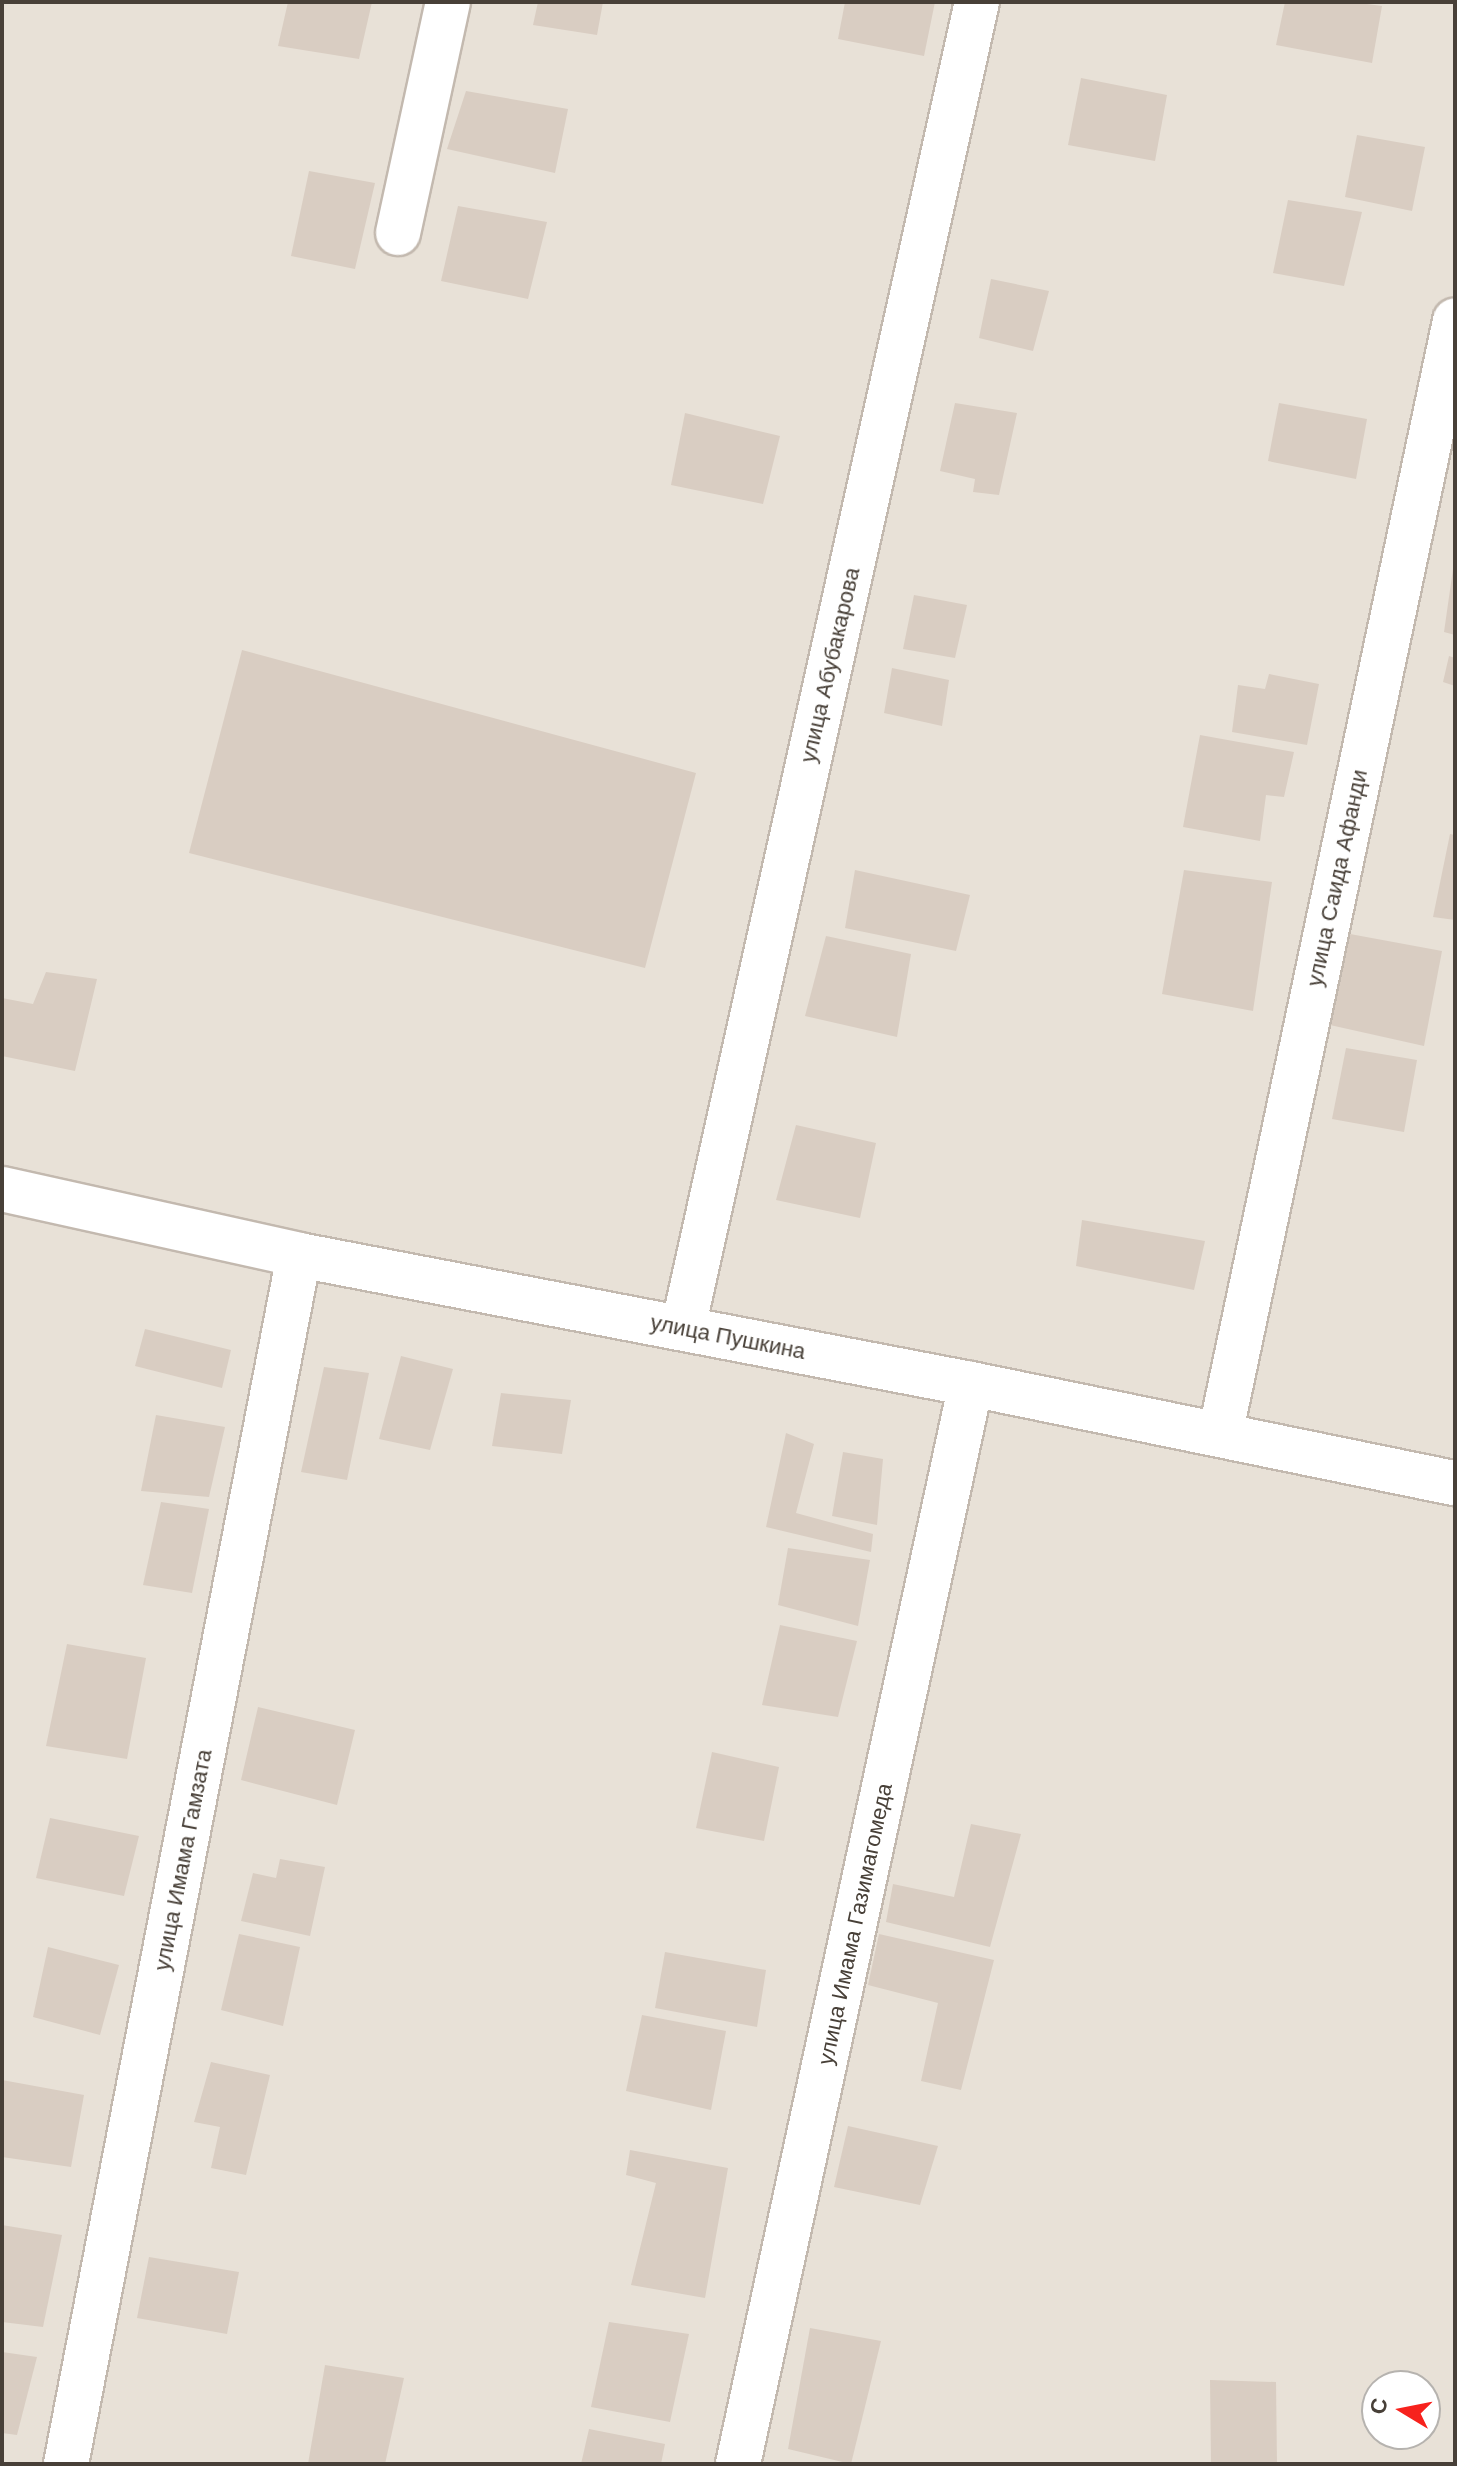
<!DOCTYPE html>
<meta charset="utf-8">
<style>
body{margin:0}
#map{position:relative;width:1457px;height:2466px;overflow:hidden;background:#f4f0e9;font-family:Helvetica,sans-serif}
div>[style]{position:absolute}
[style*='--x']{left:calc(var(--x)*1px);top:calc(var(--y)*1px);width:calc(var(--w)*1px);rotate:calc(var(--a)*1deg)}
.residential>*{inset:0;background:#e8e1d7}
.building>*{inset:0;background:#d9cdc2}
.roads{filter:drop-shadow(2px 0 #c3b9af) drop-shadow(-2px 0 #c3b9af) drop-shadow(0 2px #c3b9af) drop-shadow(0 -2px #c3b9af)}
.minor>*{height:44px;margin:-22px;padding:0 22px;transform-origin:22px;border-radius:22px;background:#fff}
span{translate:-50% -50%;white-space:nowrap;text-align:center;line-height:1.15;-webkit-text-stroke:6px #fff;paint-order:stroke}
.street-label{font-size:22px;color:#484038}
.frame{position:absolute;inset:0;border:4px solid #484038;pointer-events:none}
.north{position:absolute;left:1361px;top:2370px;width:80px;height:80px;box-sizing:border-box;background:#fff;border:2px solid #b6b3af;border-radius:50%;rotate:280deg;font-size:22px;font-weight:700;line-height:32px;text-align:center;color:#484038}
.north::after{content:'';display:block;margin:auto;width:28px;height:36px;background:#f7221d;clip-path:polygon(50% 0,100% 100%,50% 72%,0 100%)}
</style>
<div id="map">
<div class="residential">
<div style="clip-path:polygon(evenodd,2px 2px,1455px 2px,1455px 2464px,2px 2464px,2px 2px,1377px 2386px,1425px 2386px,1425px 2434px,1377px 2434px,1377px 2386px)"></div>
</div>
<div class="building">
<div style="clip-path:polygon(288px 2px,372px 2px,359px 59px,278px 46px)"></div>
<div style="clip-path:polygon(538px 2px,603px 2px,597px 35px,533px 25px)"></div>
<div style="clip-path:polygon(845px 2px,935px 2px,924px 56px,838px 39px)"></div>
<div style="clip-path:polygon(1285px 2px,1352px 2px,1382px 6px,1372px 63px,1276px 45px)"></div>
<div style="clip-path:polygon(1081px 78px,1167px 95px,1155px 161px,1068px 145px)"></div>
<div style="clip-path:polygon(466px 91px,568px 109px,555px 173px,447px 149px)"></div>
<div style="clip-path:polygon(1357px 135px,1425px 147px,1412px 211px,1345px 197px)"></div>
<div style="clip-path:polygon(309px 171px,375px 183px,355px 269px,291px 256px)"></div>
<div style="clip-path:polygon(1288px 200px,1362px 212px,1344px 286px,1273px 273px)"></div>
<div style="clip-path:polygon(458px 206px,547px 222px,528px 299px,441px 281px)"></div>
<div style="clip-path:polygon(991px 279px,1049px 291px,1033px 351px,979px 338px)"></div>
<div style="clip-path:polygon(955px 403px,1017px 413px,999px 495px,973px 492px,975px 479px,940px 471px)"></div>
<div style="clip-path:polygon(1279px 403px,1367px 419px,1356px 479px,1268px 461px)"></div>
<div style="clip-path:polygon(685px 413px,780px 436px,763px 504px,671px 485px)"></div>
<div style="clip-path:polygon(1453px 569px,1455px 569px,1455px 635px,1444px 632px)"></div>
<div style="clip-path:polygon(914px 595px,967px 605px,955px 658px,903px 649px)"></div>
<div style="clip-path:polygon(242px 650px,696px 773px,645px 968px,189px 853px)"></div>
<div style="clip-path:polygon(1449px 656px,1455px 658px,1455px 686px,1443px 682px)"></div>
<div style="clip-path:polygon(892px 668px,949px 680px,942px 726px,884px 713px)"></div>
<div style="clip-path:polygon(1269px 674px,1319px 684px,1307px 745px,1232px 732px,1238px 685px,1265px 689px)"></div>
<div style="clip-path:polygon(1200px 735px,1294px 752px,1284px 797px,1266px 795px,1260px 841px,1183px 827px)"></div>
<div style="clip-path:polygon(1450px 834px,1455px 835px,1455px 920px,1433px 917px)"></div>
<div style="clip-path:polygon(855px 870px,970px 895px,956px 951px,845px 928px)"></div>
<div style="clip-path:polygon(1184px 870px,1272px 882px,1253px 1011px,1162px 994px)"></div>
<div style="clip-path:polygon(1350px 934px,1442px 951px,1424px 1046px,1330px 1025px)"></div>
<div style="clip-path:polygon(826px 936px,911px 954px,897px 1037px,805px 1016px)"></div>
<div style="clip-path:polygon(46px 972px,97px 979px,75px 1071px,2px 1056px,2px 998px,33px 1004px)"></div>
<div style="clip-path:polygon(1346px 1048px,1417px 1060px,1404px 1132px,1332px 1119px)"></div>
<div style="clip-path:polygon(796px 1125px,876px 1143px,860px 1218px,776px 1200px)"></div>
<div style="clip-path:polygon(1082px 1220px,1205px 1241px,1194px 1290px,1076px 1266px)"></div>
<div style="clip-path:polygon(145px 1329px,231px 1350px,222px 1388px,135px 1366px)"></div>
<div style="clip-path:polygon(401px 1356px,453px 1369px,430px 1450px,379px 1439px)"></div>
<div style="clip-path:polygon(324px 1367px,369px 1373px,347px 1480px,301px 1472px)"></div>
<div style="clip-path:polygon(501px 1393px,571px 1400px,562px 1454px,492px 1446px)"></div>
<div style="clip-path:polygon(156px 1415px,225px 1427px,209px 1497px,141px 1491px)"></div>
<div style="clip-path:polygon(786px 1433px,814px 1444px,796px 1513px,873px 1534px,871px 1552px,766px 1527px)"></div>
<div style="clip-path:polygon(843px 1452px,883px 1459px,877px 1525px,832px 1516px)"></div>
<div style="clip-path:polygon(161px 1502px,209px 1509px,192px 1593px,143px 1585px)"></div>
<div style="clip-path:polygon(788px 1548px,870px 1560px,858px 1626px,778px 1605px)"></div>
<div style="clip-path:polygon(780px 1625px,857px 1641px,838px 1717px,762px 1705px)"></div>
<div style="clip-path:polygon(67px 1644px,146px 1658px,127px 1759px,46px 1746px)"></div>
<div style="clip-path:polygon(258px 1707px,355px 1730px,337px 1805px,241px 1780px)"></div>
<div style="clip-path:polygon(712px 1752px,779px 1767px,764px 1841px,696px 1828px)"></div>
<div style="clip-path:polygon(50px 1818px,139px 1836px,124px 1896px,36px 1878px)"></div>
<div style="clip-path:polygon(971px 1824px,1021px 1834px,990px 1947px,886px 1922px,893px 1884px,954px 1897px)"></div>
<div style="clip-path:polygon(280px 1859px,325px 1867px,310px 1936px,241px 1921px,253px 1873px,276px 1878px)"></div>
<div style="clip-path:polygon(239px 1934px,300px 1947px,283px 2026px,221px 2010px)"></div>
<div style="clip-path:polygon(879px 1934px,994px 1960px,961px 2090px,921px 2081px,938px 2003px,868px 1985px)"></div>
<div style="clip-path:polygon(48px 1947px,119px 1965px,100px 2035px,33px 2017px)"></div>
<div style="clip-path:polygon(665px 1952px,766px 1970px,757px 2027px,655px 2008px)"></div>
<div style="clip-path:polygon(642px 2015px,726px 2031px,711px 2110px,626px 2091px)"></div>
<div style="clip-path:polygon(211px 2062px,270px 2075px,246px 2175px,211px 2168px,220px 2127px,194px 2122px)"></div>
<div style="clip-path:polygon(2px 2080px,84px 2095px,71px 2167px,2px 2157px)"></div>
<div style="clip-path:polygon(848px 2126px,938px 2146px,920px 2205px,834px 2187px)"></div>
<div style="clip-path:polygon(630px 2150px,728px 2168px,705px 2298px,631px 2285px,656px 2183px,626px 2175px)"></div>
<div style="clip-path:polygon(2px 2225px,62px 2235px,43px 2327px,2px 2322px)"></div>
<div style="clip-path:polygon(149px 2257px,239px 2272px,227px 2334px,137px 2318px)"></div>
<div style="clip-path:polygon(609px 2322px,689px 2334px,670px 2422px,591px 2407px)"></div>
<div style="clip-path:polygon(810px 2328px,881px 2341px,851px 2464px,788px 2449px)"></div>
<div style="clip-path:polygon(2px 2352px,37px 2357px,17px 2435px,2px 2433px)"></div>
<div style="clip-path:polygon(325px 2365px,404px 2378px,385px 2464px,308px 2464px)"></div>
<div style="clip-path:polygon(1210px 2380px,1276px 2382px,1277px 2464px,1211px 2464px)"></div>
<div style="clip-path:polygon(589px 2429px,665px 2444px,661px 2464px,581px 2464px)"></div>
</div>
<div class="roads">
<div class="minor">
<div style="--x:398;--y:233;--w:236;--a:-77.8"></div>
<div style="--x:2;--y:1189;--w:304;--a:12.5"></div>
<div style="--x:299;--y:1255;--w:684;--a:10.87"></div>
<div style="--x:971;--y:1384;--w:494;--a:11.6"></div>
<div style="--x:683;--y:1328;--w:1358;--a:-77.5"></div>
<div style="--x:1220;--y:1435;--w:1139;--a:-78.09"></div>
<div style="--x:66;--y:2464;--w:1231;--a:-79.09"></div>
<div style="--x:738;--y:2464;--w:1105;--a:-77.83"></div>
</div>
</div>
<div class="street-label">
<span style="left:830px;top:665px;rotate:-77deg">улица Абубакарова</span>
<span style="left:1337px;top:878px;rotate:-78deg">улица Саида Афанди</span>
<span style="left:728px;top:1337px;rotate:11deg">улица Пушкина</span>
<span style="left:183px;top:1860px;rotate:-79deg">улица Имама Гамзата</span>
<span style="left:855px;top:1924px;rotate:-78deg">улица Имама Газимагомеда</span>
</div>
<div class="frame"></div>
<div class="north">С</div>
</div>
